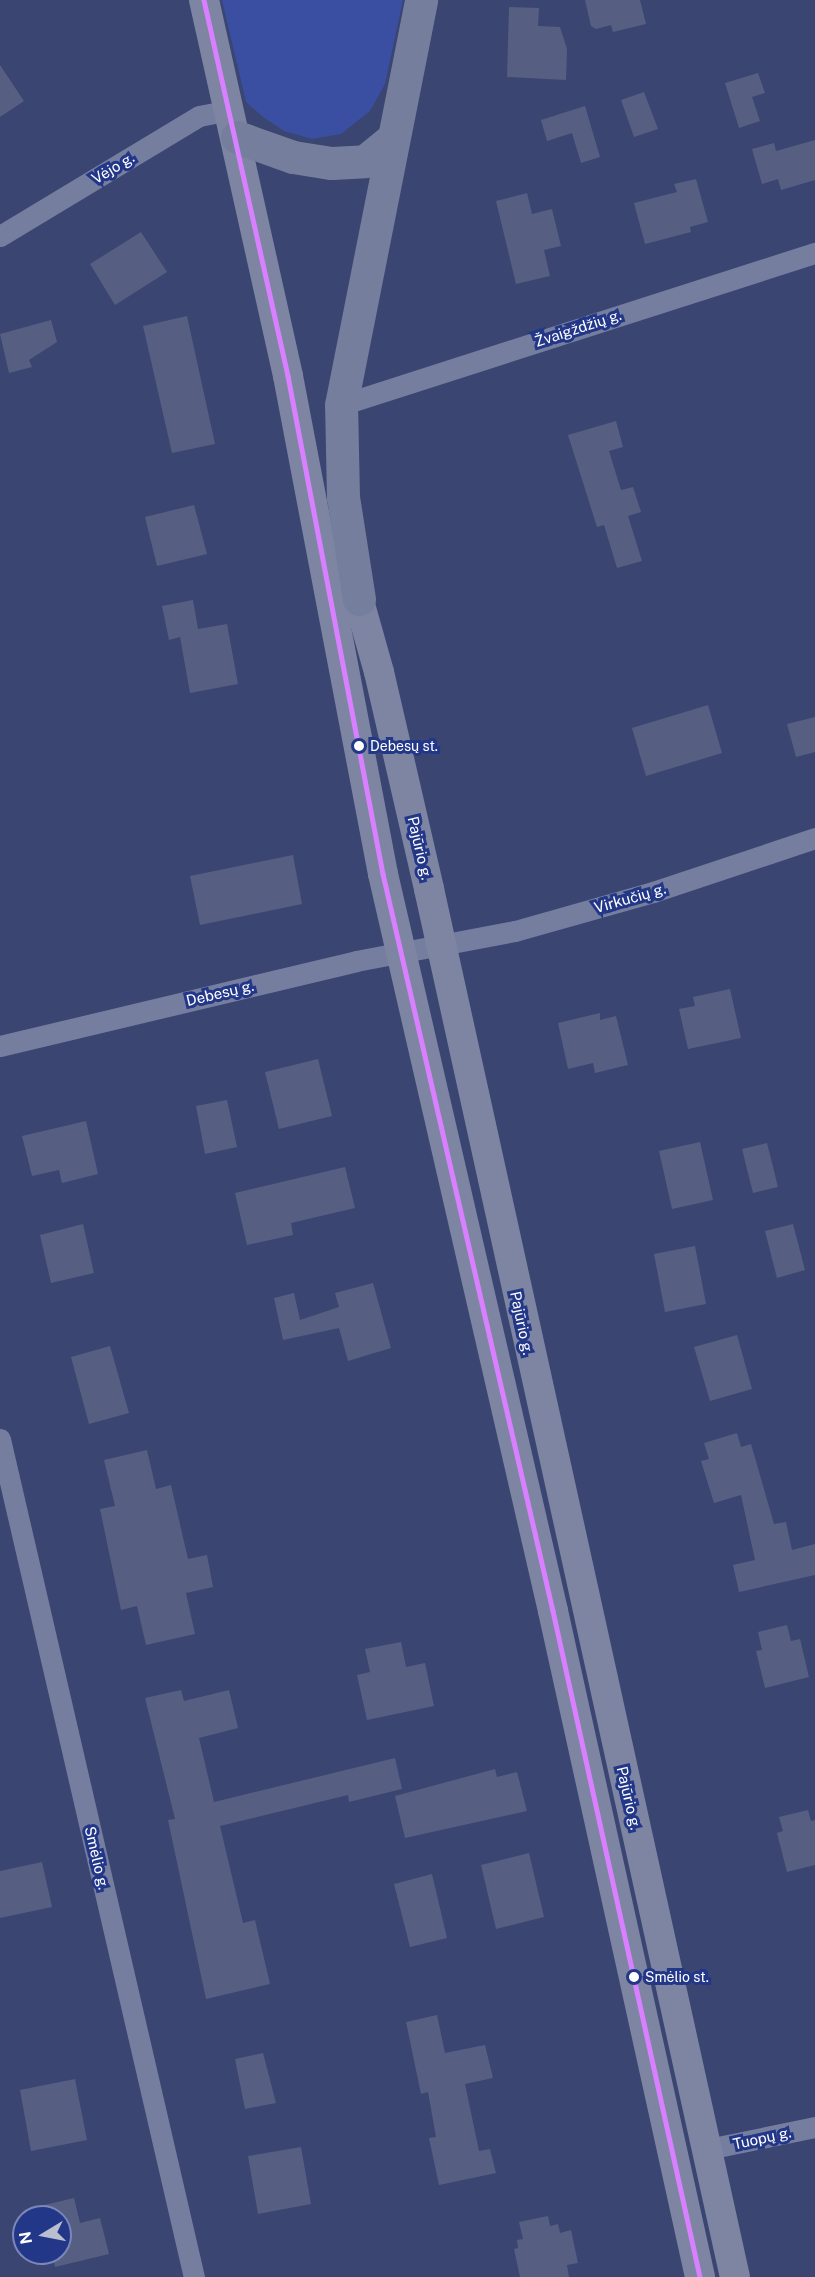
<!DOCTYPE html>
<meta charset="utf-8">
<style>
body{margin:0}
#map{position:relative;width:815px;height:2277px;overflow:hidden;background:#3a4572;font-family:"Public Sans",sans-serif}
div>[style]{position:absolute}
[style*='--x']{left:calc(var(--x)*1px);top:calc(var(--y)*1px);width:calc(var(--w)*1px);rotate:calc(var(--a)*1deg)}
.green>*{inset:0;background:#3a4fa1}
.building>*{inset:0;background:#565f82}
.street>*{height:21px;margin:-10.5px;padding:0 10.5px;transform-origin:10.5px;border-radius:10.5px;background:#767e9f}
.secondary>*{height:30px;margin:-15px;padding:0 15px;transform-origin:15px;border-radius:15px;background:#7d85a3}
.highway>*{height:33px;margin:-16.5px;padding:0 16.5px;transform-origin:16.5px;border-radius:16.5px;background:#767e9d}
.bus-1>*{height:4.5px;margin:-2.25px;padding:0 2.25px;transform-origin:2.25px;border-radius:2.25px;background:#d880ff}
.dots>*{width:16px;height:16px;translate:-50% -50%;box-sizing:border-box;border:3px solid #233789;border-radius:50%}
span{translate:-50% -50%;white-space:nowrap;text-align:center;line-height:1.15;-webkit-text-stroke:6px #233789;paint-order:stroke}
.bus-label{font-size:14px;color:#fff}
.left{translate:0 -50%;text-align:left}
.street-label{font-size:15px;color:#fff}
.north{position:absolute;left:12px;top:2205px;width:60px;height:60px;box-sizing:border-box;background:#233789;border:2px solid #7b87b8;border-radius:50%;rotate:260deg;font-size:16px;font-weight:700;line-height:24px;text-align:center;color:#fff}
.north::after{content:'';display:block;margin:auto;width:21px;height:27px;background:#babece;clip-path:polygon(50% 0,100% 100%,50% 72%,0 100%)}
</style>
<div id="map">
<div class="green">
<div style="clip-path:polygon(222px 0,403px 0,385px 84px,370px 111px,341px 134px,312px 139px,284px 131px,263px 117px,246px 102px)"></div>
</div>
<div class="building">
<div style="clip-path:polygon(585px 0,640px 0,646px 24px,613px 32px,611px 25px,596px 29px,591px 26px)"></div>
<div style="clip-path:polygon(509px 7px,539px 8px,538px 26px,560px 27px,567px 49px,566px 80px,507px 77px)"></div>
<div style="clip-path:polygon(0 65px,24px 101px,0 117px)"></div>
<div style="clip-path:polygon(758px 73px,765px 93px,752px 97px,760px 121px,739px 128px,725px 83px)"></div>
<div style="clip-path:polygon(644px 92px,658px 129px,634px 137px,621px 100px)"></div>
<div style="clip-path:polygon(585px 106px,600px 157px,581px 163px,572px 133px,547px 141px,541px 120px)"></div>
<div style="clip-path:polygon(815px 140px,815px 180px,781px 190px,778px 179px,762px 184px,752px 149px,774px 143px,776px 151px)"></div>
<div style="clip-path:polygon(696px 179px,708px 222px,690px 227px,691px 232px,645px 244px,634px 203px,677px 192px,674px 184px)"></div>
<div style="clip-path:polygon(527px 193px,532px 214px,552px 209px,561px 246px,544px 250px,550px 276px,516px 284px,496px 201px)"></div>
<div style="clip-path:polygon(141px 232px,167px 272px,115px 305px,90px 264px)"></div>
<div style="clip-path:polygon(187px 316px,215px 444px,172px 453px,143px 326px)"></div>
<div style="clip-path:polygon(51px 320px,57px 342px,29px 360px,32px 367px,9px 373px,0 334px)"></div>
<div style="clip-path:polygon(616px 421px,623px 447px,609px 451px,621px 490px,633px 487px,641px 512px,628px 516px,642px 561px,617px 568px,604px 525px,597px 527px,568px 435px)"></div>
<div style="clip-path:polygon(194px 505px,207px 554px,157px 566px,145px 517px)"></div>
<div style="clip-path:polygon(193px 600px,198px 629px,227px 624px,238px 684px,190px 693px,180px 637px,169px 640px,162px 606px)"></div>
<div style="clip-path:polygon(708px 705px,722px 753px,646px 776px,632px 728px)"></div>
<div style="clip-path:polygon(815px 717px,815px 752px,796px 757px,787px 724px)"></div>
<div style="clip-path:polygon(293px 855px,302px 904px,200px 925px,190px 876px)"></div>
<div style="clip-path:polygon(730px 989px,741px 1038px,688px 1049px,679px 1009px,695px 1006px,693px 997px)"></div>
<div style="clip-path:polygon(600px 1013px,600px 1020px,616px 1016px,628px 1065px,595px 1073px,593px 1063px,568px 1069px,558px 1023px)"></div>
<div style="clip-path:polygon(318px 1059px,332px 1116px,279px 1129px,265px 1072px)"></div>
<div style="clip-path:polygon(227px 1100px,237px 1147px,205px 1154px,196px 1106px)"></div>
<div style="clip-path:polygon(86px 1121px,98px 1174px,62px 1183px,59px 1170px,32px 1176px,22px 1136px)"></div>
<div style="clip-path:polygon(700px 1142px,713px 1200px,672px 1209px,659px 1151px)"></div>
<div style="clip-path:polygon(767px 1143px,778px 1187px,753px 1193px,742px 1149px)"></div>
<div style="clip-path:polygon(345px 1167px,355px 1208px,291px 1223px,293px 1235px,247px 1245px,235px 1193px)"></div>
<div style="clip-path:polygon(83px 1224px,94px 1273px,51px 1283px,40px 1235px)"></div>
<div style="clip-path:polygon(793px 1224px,805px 1270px,777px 1278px,765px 1231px)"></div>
<div style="clip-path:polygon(695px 1246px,706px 1304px,665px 1312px,654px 1254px)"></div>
<div style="clip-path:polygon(373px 1283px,391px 1348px,348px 1361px,339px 1328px,283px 1340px,274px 1298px,294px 1293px,300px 1320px,339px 1307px,335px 1293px)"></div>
<div style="clip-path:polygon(737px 1335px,752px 1389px,710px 1401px,694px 1347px)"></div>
<div style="clip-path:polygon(110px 1346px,129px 1413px,89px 1424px,71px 1357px)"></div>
<div style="clip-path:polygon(737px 1433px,741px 1447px,751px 1444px,774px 1524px,786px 1522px,792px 1550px,815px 1544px,815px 1575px,739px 1592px,733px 1565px,755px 1560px,741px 1495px,714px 1503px,701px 1461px,709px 1459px,704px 1443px)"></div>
<div style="clip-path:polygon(147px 1450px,156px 1489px,171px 1485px,188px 1559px,207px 1555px,213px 1587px,186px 1593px,195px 1634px,146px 1645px,137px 1606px,121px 1610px,100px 1509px,115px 1506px,104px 1460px)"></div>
<div style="clip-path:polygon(787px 1625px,791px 1641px,800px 1639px,809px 1677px,765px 1688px,756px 1651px,762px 1650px,758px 1632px)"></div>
<div style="clip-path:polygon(401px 1642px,406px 1667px,425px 1663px,434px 1706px,367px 1720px,357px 1675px,370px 1672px,365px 1649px)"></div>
<div style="clip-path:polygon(181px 1690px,184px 1701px,229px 1690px,238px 1728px,199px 1738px,214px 1802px,395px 1758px,402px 1789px,349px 1802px,348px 1795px,220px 1826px,243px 1923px,255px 1920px,270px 1984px,206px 1999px,168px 1820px,175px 1819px,145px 1698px)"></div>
<div style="clip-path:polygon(495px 1769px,497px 1777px,517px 1772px,527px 1811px,405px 1838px,395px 1796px)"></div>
<div style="clip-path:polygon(808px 1810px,811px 1821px,815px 1820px,815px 1865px,787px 1872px,777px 1833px,783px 1831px,779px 1817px)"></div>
<div style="clip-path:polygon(529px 1853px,544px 1917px,496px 1929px,481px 1865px)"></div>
<div style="clip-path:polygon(42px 1862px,52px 1907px,0 1918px,0 1871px)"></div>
<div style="clip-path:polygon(432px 1874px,447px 1938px,410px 1947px,394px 1884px)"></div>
<div style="clip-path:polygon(437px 2015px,445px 2053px,485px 2045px,493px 2078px,465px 2084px,479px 2151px,490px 2149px,496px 2173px,439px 2185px,429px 2138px,436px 2137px,428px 2092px,421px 2094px,406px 2022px)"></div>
<div style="clip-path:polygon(263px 2053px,276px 2103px,245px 2109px,235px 2059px)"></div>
<div style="clip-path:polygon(75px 2079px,87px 2140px,31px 2151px,20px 2090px)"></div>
<div style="clip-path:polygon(301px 2147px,311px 2204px,258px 2214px,248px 2156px)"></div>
<div style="clip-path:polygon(74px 2198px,80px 2223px,100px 2218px,109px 2254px,55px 2267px,52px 2253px,60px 2253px,60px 2217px,43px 2217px,40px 2206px)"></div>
<div style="clip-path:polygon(548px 2216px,550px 2226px,558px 2224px,560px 2233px,571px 2230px,578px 2263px,567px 2265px,569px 2277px,520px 2277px,514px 2249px,518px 2248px,517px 2240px,523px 2239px,519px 2222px)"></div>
</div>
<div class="street">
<div style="--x:0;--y:236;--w:232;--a:-31.1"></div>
<div style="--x:199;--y:116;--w:33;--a:-11"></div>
<div style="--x:341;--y:405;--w:498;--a:-17.8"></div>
<div style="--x:0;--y:1046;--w:366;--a:-13.4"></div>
<div style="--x:356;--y:961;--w:162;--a:-10.7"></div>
<div style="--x:515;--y:931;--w:143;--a:-15.8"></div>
<div style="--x:653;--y:892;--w:171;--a:-18.4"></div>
<div style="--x:0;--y:1439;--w:860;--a:76.97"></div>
<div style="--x:708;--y:2149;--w:109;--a:-11.6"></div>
</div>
<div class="secondary">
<div style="--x:204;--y:0;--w:385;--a:77.4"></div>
<div style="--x:288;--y:376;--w:507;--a:79.2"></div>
<div style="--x:383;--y:874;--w:756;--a:77.01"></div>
<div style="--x:553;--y:1611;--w:682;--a:77.55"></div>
<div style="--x:352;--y:576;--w:100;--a:74.3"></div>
<div style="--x:379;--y:672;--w:223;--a:77"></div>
<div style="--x:429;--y:889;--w:1421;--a:77.57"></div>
</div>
<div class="highway">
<div style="--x:237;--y:137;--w:59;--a:19.7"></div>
<div style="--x:293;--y:157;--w:39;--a:9"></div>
<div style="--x:332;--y:163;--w:33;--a:-3"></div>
<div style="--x:365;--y:161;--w:36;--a:-39"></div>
<div style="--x:359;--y:599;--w:103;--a:-98.9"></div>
<div style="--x:343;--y:497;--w:92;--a:-91.2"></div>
<div style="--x:341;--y:405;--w:413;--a:-78.8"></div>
</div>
<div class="bus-1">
<div style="--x:204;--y:0;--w:385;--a:77.4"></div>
<div style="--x:288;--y:376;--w:507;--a:79.2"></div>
<div style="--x:383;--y:874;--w:756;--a:77.01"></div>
<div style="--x:553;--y:1611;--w:682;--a:77.55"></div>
</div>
<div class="dots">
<div style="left:359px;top:746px;background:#fff"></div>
<div style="left:634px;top:1977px;background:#fff"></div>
</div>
<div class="bus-label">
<span class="left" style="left:370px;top:746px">Debesų st.</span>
<span class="left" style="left:645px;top:1977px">Smėlio st.</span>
</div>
<div class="street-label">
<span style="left:113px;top:168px;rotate:-31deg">Vėjo g.</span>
<span style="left:578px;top:328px;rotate:-18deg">Žvaigždžių g.</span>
<span style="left:420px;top:848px;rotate:77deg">Pajūrio g.</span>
<span style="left:630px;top:898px;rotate:-16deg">Virkučių g.</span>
<span style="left:220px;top:993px;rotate:-13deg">Debesų g.</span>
<span style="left:522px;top:1323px;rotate:78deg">Pajūrio g.</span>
<span style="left:629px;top:1798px;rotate:77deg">Pajūrio g.</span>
<span style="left:97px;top:1858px;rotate:77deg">Smėlio g.</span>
<span style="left:762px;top:2138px;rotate:-12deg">Tuopų g.</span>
</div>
<div class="north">N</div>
</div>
